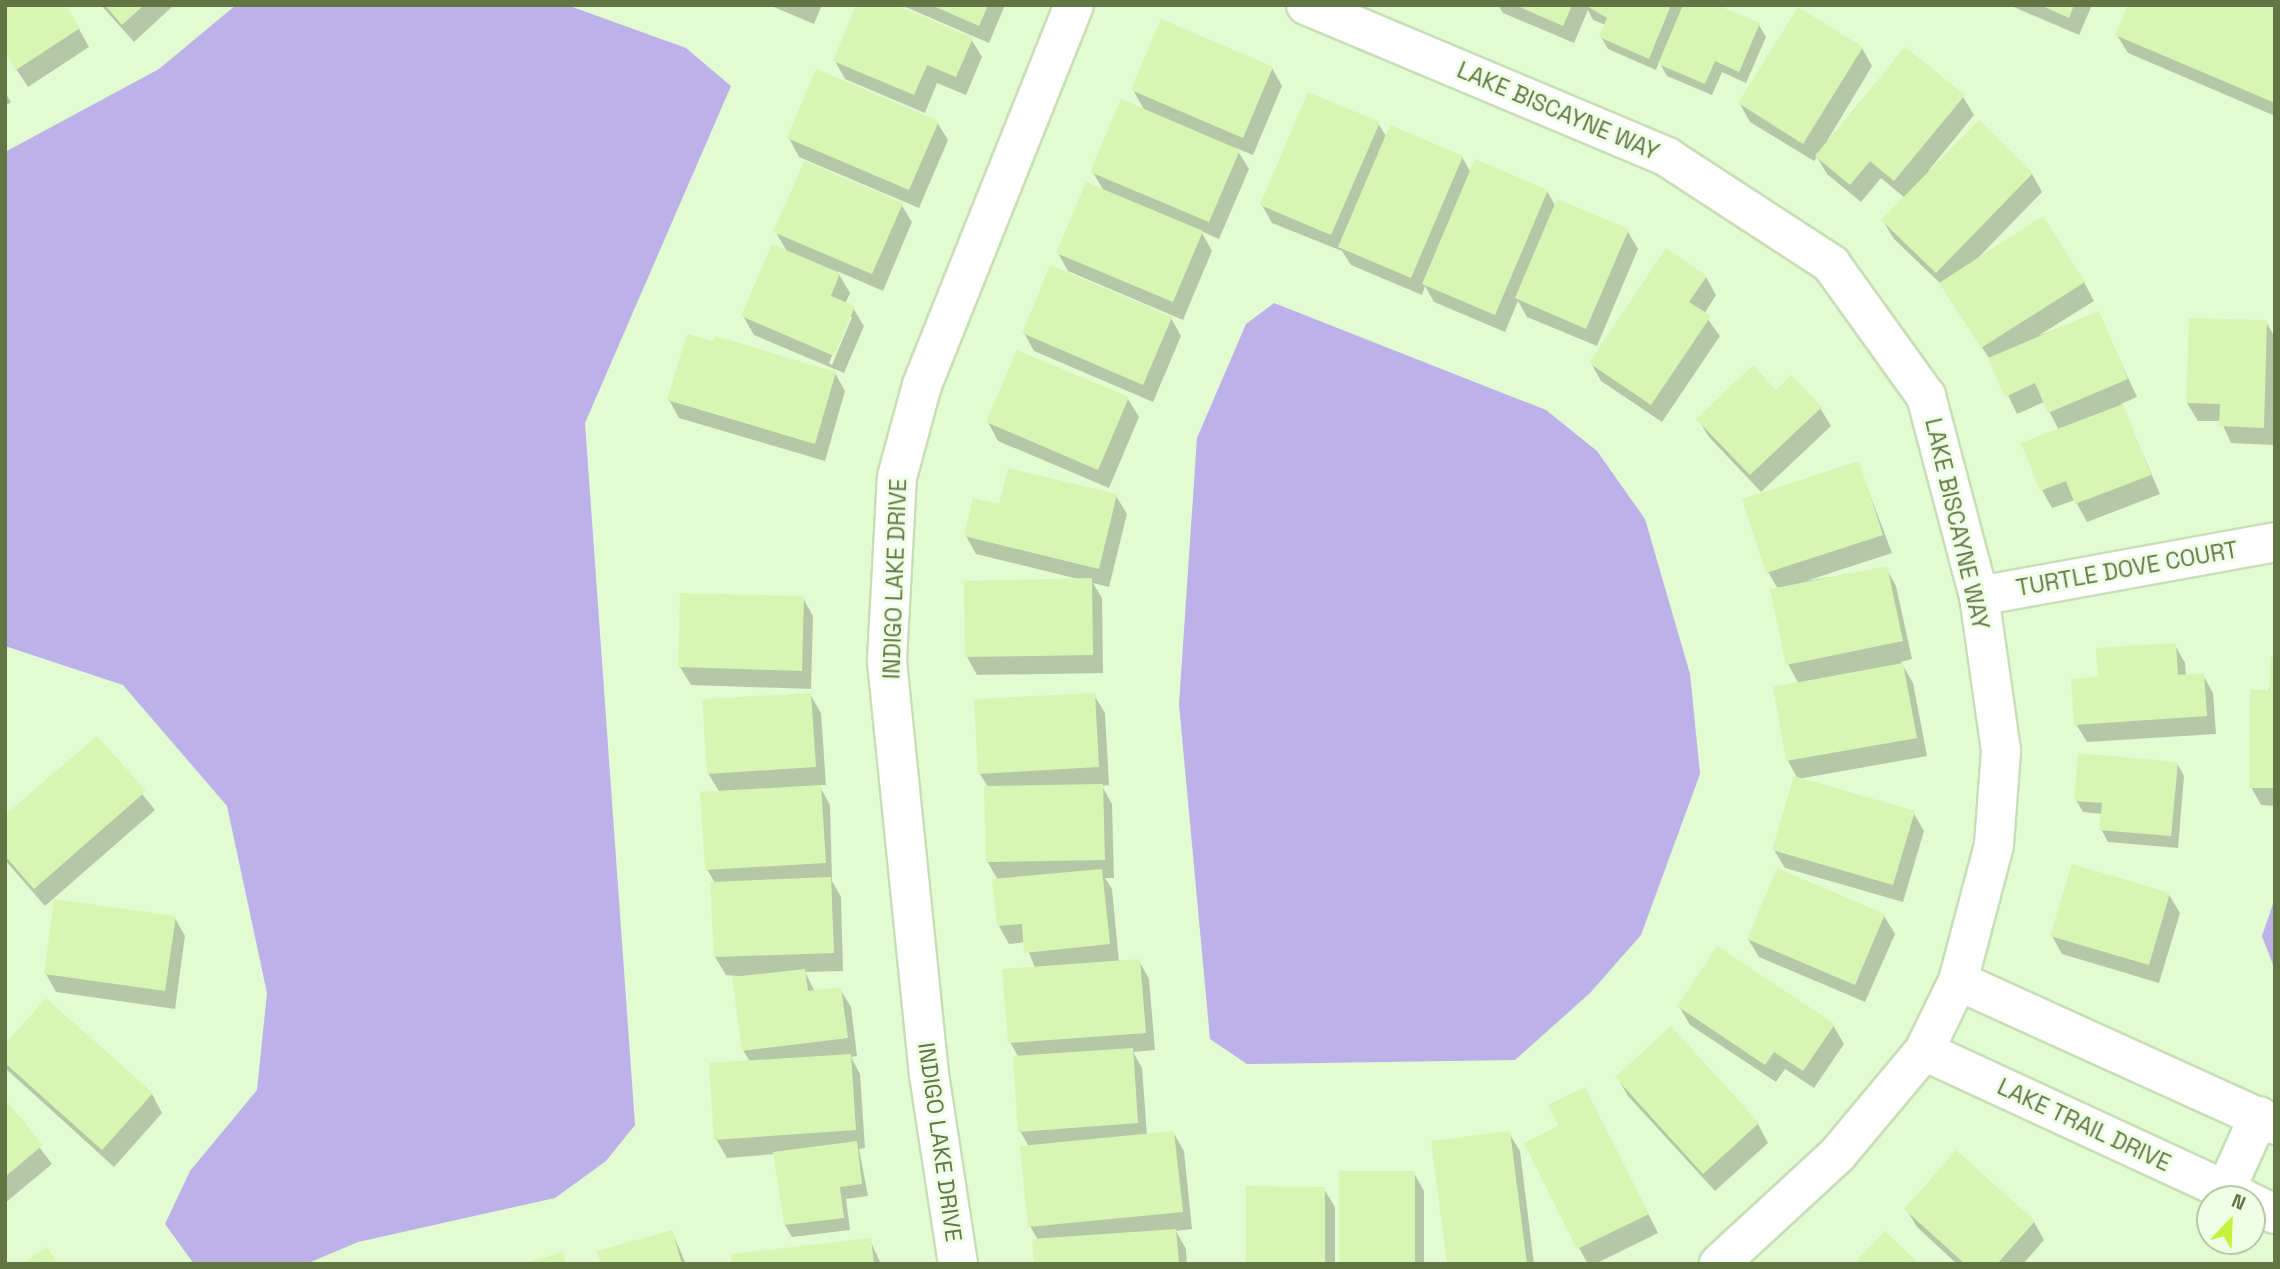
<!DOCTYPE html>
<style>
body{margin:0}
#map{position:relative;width:2280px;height:1269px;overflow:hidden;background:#e9fede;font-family:"Space Grotesk",sans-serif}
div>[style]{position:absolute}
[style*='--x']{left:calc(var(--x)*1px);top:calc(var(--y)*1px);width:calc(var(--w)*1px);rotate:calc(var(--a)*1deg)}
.residential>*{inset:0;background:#e2fbd2}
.water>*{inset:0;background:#bcb1e9}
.shadow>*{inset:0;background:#0003}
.building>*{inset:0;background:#d8f6b3}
.roads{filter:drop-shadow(2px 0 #c8deb5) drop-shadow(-2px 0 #c8deb5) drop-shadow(0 2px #c8deb5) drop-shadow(0 -2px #c8deb5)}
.minor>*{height:38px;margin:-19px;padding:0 19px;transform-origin:19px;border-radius:19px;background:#fff}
span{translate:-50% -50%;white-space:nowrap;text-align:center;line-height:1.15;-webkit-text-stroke:6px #efffe6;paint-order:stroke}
.street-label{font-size:23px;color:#627644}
.frame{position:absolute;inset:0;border:7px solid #627644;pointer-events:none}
.north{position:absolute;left:2196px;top:1185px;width:70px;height:70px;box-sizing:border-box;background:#efffe6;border:2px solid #b7c8a5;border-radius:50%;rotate:23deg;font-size:19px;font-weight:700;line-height:28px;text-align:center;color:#627644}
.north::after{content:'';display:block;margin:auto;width:24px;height:32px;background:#c1f338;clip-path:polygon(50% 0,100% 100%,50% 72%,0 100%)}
</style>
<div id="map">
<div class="residential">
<div style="clip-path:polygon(evenodd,5px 5px,2275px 5px,2275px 1264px,5px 1264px,5px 5px,2210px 1199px,2252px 1199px,2252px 1241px,2210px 1241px,2210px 1199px)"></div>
</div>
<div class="water">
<div style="clip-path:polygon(236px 5px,567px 5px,686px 48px,731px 86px,585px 423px,635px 1125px,606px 1161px,555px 1198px,358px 1242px,306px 1264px,194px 1264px,165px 1224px,190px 1171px,257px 1090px,267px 993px,227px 806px,123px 685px,5px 646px,5px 152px,159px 69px)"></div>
<div style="clip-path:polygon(1274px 303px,1546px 410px,1597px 451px,1645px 519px,1690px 674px,1700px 774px,1641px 935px,1590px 993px,1515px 1060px,1247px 1064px,1210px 1039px,1179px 704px,1197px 438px,1246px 324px)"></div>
<div style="clip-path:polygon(2275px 898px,2275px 970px,2262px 936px)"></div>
</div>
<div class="shadow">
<div style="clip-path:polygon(101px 5px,174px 5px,134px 42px)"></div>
<div style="clip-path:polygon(769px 5px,822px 5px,814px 24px)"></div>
<div style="clip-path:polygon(901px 5px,1005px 5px,989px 43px)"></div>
<div style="clip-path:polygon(1498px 5px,1712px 5px,1759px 25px,1766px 37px,1746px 83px,1722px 72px,1712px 95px,1667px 76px,1659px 62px,1656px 70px,1608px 49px,1601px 37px,1606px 25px,1593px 20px,1588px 10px,1574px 43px,1503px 13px)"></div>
<div style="clip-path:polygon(2009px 5px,2092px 5px,2079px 35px)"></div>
<div style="clip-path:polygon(2275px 11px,2275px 116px,2128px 53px,2117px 35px)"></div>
<div style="clip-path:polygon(79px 29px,89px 47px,28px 87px,5px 52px)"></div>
<div style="clip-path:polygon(971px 39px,982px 57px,966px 95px,937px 83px,925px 113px,845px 79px,835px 61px)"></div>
<div style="clip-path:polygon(1862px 48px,1872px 66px,1827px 141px,1963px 97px,1974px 115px,1929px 170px,2032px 174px,2042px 192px,1977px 259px,2084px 282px,2094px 301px,2038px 336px,2098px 313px,2137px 397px,2121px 404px,2160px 494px,2087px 522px,2075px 500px,2052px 508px,2042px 490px,2059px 430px,2044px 402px,2017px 414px,1994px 366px,1943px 286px,1894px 239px,1883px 221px,1905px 198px,1881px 178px,1861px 202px,1827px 174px,1817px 157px,1814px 161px,1750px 122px,1740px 104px)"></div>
<div style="clip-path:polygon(1272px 68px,1282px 86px,1253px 155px,1236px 148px,1249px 169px,1219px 239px,1201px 231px,1212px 251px,1183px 320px,1068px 271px,1058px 253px,1104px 191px,1092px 171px,1145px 111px,1133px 90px)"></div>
<div style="clip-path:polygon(5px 93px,11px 102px,5px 106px)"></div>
<div style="clip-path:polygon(937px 122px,948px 140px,919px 208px,799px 157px,789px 138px)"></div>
<div style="clip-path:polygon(1378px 123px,1387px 138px,1462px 157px,1471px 173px,1547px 191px,1556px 207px,1627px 230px,1638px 249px,1597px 346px,1527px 317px,1518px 301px,1505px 332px,1434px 302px,1425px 286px,1422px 295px,1351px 265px,1342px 251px,1272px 223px,1262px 205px)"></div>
<div style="clip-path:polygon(evenodd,901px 204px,912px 222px,883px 291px,837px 271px,850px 293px,845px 304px,853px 308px,864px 326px,844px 373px,754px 335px,743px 316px,788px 253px,775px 231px,901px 204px,848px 317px,852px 317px,832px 365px,829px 363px,848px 317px)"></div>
<div style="clip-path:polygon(1706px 277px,1716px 295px,1704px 314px,1720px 336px,1662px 422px,1601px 381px,1591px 363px)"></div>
<div style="clip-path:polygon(1171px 318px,1181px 336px,1153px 402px,1034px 351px,1024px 333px)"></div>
<div style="clip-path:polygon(2266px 322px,2275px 337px,2273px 445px,2231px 443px,2221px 421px,2198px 421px,2187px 403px)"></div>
<div style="clip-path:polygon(835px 373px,845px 391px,825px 461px,679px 418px,669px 400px)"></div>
<div style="clip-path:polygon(1128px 399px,1139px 417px,1109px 488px,998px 441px,988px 422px)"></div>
<div style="clip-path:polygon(1820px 408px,1831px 426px,1761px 492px,1709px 437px,1698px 419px)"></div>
<div style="clip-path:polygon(1858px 463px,1892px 553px,1806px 581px,1886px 568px,1896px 586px,1912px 659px,1901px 662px,1913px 683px,1927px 756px,1798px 779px,1788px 761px,1775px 688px,1799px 684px,1788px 664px,1778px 589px,1768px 572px)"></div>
<div style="clip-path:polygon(1116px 496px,1127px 514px,1109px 587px,1093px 583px,1102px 598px,1103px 673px,977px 675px,967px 657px,1078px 579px,976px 554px,966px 536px,1001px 506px)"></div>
<div style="clip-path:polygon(803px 598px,813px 616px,811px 689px,691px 685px,680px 667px)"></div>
<div style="clip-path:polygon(2175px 645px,2185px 663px,2186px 676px,2203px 675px,2213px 693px,2216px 734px,2087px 742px,2076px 724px,2099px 679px)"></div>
<div style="clip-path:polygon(2275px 659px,2275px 806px,2261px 805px,2251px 787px)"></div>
<div style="clip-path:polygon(810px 694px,821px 713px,826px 785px,819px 785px,830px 805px,832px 881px,841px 897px,843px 971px,805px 972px,815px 992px,840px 989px,851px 1007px,857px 1056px,851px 1057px,860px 1074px,865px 1148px,859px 1149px,868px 1196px,846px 1199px,850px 1230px,792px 1237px,785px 1225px,775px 1154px,727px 1158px,716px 1139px,750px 1062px,743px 1050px,749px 977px,726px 975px,715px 957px,715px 883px,707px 869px,720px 793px,708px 773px)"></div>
<div style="clip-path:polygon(1094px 695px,1105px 713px,1109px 785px,1102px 786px,1112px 804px,1114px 878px,1105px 878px,1112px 889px,1119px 962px,1139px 961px,1149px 979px,1155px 1050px,1133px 1052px,1142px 1068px,1147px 1135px,1173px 1132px,1184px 1151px,1192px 1229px,1176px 1231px,1186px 1249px,1187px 1264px,1036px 1264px,1038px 1240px,1030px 1226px,1029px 1147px,1020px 1131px,1019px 1058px,1010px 1042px,1035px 968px,1025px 942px,1009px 944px,999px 926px,998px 880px,987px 861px,988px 787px,980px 774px)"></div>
<div style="clip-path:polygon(97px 738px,155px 810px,45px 906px,5px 860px,5px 817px)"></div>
<div style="clip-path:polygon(2177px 763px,2184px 776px,2178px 848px,2108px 842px,2101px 829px,2103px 814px,2083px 812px,2076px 800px)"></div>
<div style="clip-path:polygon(1913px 812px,1924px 831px,1903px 902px,1785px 868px,1774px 850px)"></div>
<div style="clip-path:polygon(2169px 895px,2180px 913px,2159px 983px,2062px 954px,2052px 936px)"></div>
<div style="clip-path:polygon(1884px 916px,1895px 934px,1865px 1002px,1759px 957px,1748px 939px)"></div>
<div style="clip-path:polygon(175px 918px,185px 936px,175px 1009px,56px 992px,46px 974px)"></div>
<div style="clip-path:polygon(46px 1001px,152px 1094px,162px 1113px,114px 1167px,5px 1068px,5px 1046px)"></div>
<div style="clip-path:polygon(1679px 1006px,1833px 1025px,1844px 1044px,1814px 1088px,1785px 1069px,1776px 1082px,1690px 1025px)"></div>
<div style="clip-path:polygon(1671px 1029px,1758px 1124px,1768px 1143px,1715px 1191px,1628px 1096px,1617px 1077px)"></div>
<div style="clip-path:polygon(1585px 1089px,1658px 1233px,1595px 1264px,1588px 1264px,1579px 1248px,1527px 1144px,1561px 1127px)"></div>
<div style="clip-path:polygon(5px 1102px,52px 1164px,5px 1203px)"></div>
<div style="clip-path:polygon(1509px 1133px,1520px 1151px,1534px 1264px,1449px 1264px)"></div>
<div style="clip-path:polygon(1414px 1173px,1424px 1191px,1424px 1264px,1341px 1264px)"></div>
<div style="clip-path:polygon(1324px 1189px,1335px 1207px,1335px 1264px,1247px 1264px)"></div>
<div style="clip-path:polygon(1906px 1209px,2034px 1222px,2044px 1240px,2023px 1264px,1957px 1264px,1917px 1227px)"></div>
<div style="clip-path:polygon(672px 1232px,686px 1264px,603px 1264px)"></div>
<div style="clip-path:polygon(870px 1240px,881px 1264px,734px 1264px)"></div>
</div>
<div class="building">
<div style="clip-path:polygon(5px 5px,65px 5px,80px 28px,16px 70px,5px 53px)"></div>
<div style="clip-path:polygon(105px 5px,144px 5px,122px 25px)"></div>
<div style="clip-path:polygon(856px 5px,896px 5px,973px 38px,956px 77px,927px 65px,914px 95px,833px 61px)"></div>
<div style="clip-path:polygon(931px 5px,988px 5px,979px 26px)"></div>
<div style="clip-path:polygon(1515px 5px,1572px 5px,1563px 26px)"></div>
<div style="clip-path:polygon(1585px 5px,1671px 5px,1649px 59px,1599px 37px,1607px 18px)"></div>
<div style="clip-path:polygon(1683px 5px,1717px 5px,1760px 23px,1739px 72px,1715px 61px,1705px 84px,1658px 64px)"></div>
<div style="clip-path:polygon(2040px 5px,2074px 5px,2069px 18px)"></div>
<div style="clip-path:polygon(2128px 5px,2265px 5px,2275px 9px,2275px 103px,2115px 35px)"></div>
<div style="clip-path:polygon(1798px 7px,1863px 47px,1803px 144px,1738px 103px)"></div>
<div style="clip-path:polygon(1161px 19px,1273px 67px,1243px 138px,1131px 90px)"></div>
<div style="clip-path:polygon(1905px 47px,1965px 95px,1894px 181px,1870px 161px,1850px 185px,1815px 156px)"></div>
<div style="clip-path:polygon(816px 69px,939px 121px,909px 190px,787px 138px)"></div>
<div style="clip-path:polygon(1308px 92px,1380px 122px,1331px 235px,1260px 205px)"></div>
<div style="clip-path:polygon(1121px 99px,1240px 150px,1209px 222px,1090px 172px)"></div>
<div style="clip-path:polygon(1979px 120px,2033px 173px,1936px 273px,1881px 220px)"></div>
<div style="clip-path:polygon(1390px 125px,1463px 156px,1411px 278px,1338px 247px)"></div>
<div style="clip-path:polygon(1475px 159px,1548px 190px,1495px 315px,1422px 284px)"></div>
<div style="clip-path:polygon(804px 161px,903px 203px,872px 274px,773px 232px)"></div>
<div style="clip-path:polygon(1086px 182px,1203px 231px,1173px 302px,1056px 253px)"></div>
<div style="clip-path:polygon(1557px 199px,1629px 229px,1586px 329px,1515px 298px)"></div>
<div style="clip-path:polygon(2043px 216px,2085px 282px,1981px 348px,1939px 283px)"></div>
<div style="clip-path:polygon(772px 244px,840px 273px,831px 296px,855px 306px,834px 356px,741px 316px)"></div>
<div style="clip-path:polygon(1666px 248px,1707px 276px,1689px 302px,1711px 316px,1651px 405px,1589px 363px)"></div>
<div style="clip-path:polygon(1050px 265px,1172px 317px,1143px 385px,1022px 333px)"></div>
<div style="clip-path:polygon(2099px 311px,2128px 379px,2048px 413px,2035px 383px,2005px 397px,1988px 358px)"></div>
<div style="clip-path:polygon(2189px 318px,2267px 320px,2264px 428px,2219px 426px,2220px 404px,2186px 403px)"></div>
<div style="clip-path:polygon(687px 334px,713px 341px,715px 336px,836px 372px,815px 444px,667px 400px)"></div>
<div style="clip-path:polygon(1017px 350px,1129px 397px,1098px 470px,986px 422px)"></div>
<div style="clip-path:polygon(1753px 365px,1776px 390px,1791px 375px,1822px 407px,1750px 475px,1696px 419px)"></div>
<div style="clip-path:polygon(2123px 404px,2151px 475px,2075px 504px,2066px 481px,2040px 491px,2021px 443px)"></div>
<div style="clip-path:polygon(1859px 461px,1883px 535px,1766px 573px,1742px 499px)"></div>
<div style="clip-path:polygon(1008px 468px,1117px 494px,1099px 569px,964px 536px,973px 498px,999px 504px)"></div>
<div style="clip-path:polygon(1887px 566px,1903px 641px,1786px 665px,1770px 589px)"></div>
<div style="clip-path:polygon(1092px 578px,1093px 655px,965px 657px,964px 581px)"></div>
<div style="clip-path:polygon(680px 593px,804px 596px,802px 671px,678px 667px)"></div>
<div style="clip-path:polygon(2176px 643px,2178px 675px,2204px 673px,2207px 716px,2074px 725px,2071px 679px,2098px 677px,2096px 648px)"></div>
<div style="clip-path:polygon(2270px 657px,2275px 657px,2275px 788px,2249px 788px,2250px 690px,2270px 690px)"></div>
<div style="clip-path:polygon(1903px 663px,1917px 738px,1786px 761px,1773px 687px)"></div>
<div style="clip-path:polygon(811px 693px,816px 767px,707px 774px,702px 699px)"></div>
<div style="clip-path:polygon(1095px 693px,1099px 767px,978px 774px,974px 699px)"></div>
<div style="clip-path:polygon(97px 736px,146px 791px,34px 889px,5px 856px,5px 815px)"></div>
<div style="clip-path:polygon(2078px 753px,2178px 762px,2171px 836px,2099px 830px,2102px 803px,2074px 801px)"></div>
<div style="clip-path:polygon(1794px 776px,1915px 811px,1893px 885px,1772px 850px)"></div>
<div style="clip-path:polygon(1103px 784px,1105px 860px,986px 862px,984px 786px)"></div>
<div style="clip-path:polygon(821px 785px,826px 863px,705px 870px,700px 792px)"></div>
<div style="clip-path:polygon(2072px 864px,2170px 893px,2149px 965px,2050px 936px)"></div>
<div style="clip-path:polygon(1777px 868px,1885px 914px,1855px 985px,1747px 939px)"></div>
<div style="clip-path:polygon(1102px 869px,1110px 944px,1024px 953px,1022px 924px,997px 926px,992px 879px)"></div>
<div style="clip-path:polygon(831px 877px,834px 953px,714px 957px,710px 882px)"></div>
<div style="clip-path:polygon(54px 899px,176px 916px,165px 991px,44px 974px)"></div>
<div style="clip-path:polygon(1717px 946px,1835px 1024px,1803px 1071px,1774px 1052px,1765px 1065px,1677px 1006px)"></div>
<div style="clip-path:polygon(1140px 959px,1146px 1033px,1008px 1043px,1002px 969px)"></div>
<div style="clip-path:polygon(805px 969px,808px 991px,841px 987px,848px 1038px,742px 1051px,732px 977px)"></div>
<div style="clip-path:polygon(46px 998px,153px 1093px,102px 1150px,5px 1063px,5px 1044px)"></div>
<div style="clip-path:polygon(1671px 1026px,1759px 1123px,1703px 1174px,1615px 1077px)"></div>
<div style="clip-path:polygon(1133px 1048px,1138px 1123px,1018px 1132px,1013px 1056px)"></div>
<div style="clip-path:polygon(851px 1054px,856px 1130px,714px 1140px,709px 1063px)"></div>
<div style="clip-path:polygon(1585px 1087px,1649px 1214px,1577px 1249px,1524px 1143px,1558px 1126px,1548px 1105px)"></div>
<div style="clip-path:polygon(5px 1099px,43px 1145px,5px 1177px)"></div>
<div style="clip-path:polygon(1174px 1131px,1183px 1212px,1028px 1227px,1020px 1146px)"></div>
<div style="clip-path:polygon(1510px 1131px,1527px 1264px,1447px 1264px,1431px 1141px)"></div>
<div style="clip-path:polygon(857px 1141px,862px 1184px,840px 1187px,844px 1218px,784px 1225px,773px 1152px)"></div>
<div style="clip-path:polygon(1956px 1150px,2035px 1221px,1997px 1264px,1965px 1264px,1904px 1209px)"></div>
<div style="clip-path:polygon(1339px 1171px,1415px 1171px,1415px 1264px,1339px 1264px)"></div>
<div style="clip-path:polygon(1246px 1186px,1325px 1187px,1325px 1264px,1246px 1264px)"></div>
<div style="clip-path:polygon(1176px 1229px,1179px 1264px,1034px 1264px,1032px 1239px)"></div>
<div style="clip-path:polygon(672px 1230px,682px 1264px,601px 1264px,597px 1251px)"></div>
<div style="clip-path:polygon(1885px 1231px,1919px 1264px,1853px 1264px)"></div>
<div style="clip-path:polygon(871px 1238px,874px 1264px,732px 1264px,731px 1254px)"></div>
<div style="clip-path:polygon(47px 1247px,59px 1264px,22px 1264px)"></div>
<div style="clip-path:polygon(563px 1252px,566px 1264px,525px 1264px,525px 1263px)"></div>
</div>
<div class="roads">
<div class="minor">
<div style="--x:1306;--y:5;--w:392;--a:22.8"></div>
<div style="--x:1667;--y:157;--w:196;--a:33.1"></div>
<div style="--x:1831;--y:264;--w:163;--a:54.3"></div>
<div style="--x:1926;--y:396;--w:207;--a:75.2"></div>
<div style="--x:1979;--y:596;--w:157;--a:81.9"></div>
<div style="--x:2001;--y:751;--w:94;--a:94.3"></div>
<div style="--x:1994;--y:845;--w:141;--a:104.8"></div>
<div style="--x:1958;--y:981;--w:78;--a:115.9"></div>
<div style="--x:1924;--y:1051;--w:136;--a:129.9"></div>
<div style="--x:1837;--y:1155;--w:161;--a:137.3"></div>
<div style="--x:1979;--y:596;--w:301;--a:-10.3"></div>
<div style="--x:1958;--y:981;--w:348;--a:24.4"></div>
<div style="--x:1924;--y:1051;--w:353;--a:24.8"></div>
<div style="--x:2226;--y:1189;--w:80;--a:-65.7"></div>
<div style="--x:2252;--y:1203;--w:25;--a:26"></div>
<div style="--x:958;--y:1264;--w:191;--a:-98.7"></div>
<div style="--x:929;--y:1075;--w:417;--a:-95.8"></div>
<div style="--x:887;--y:660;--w:183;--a:-86.9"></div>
<div style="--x:897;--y:477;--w:95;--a:-74.8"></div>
<div style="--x:922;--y:385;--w:409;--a:-68.2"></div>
</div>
</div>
<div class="street-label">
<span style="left:1558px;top:111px;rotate:23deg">LAKE BISCAYNE WAY</span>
<span style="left:1957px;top:524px;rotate:77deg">LAKE BISCAYNE WAY</span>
<span style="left:2127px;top:569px;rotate:-10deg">TURTLE DOVE COURT</span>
<span style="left:895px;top:579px;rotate:-88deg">INDIGO LAKE DRIVE</span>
<span style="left:2084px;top:1125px;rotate:25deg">LAKE TRAIL DRIVE</span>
<span style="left:940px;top:1142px;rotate:82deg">INDIGO LAKE DRIVE</span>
</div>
<div class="frame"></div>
<div class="north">N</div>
</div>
